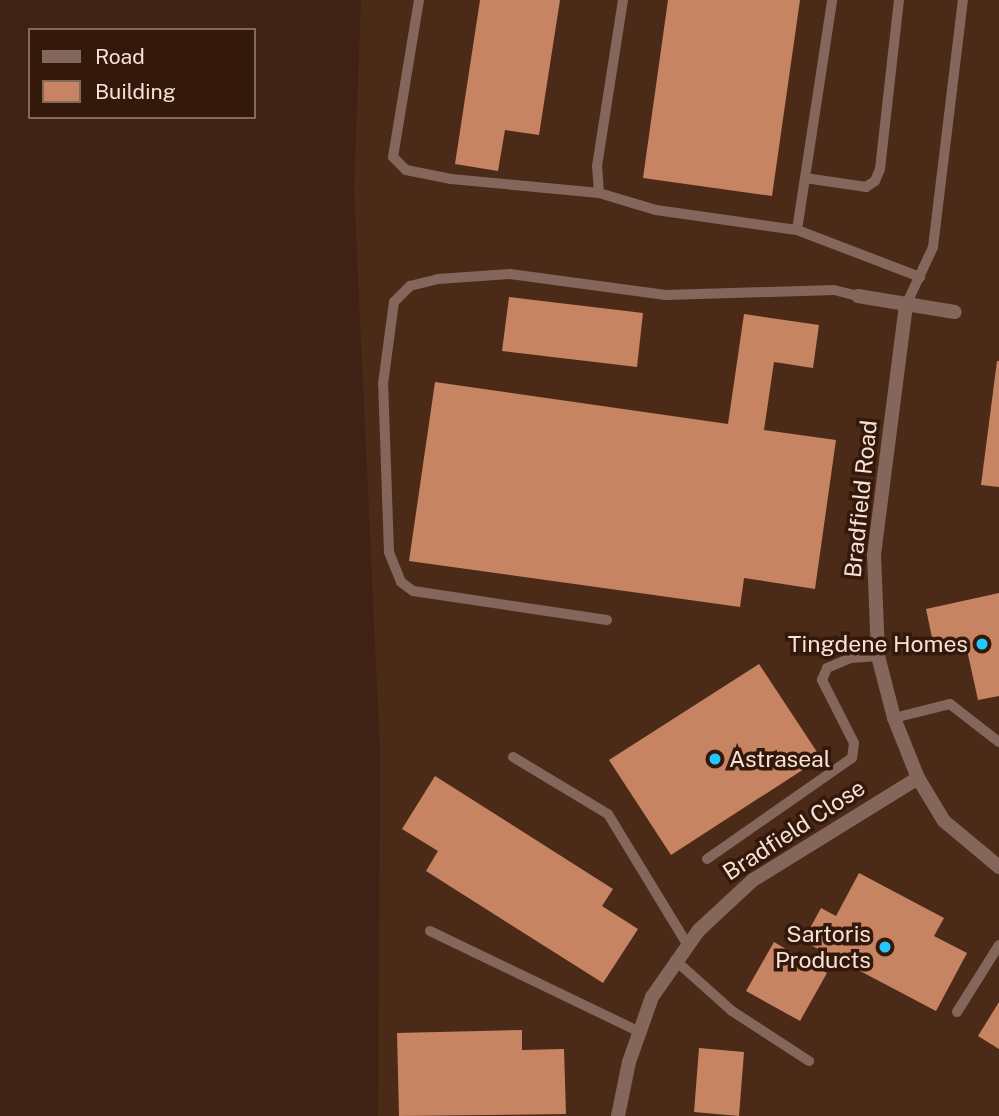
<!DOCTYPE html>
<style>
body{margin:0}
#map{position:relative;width:999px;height:1116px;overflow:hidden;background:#3f2214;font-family:"Public Sans",sans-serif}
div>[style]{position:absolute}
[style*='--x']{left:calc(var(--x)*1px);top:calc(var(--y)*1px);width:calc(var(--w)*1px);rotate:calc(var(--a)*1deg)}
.built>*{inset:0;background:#4b2a18}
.building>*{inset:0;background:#c78463}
.service>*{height:10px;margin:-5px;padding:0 5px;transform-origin:5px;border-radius:5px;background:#84675a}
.minor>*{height:14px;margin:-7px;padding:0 7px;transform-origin:7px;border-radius:7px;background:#84675a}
.dots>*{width:19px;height:19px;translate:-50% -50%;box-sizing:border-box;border:4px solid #34190b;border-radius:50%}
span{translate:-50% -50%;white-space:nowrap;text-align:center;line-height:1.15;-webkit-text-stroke:7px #34190b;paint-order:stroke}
.street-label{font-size:23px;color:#f6e2d9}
.poi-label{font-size:23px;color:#f6e2d9}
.right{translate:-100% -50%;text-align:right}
.left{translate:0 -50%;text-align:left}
.legend{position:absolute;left:28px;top:28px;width:228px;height:91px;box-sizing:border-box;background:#34190b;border:2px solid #82695d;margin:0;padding:9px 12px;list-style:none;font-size:21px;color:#f6e2d9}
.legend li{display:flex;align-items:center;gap:14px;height:35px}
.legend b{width:35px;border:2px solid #82695d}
</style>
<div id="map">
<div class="built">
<div style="clip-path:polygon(361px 0,999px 0,999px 1116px,378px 1116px,380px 752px,354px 189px)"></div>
</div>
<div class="building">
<div style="clip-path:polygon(480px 0,560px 0,539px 135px,505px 130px,498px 171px,455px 164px)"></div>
<div style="clip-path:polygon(668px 0,800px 0,772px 196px,643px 178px)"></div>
<div style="clip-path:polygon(509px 297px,643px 313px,637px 367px,502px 351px)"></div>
<div style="clip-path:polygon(744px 314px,819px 325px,813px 368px,774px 362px,764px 430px,836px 440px,815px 589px,744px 578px,740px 607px,409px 561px,435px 382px,728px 424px)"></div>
<div style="clip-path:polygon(997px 361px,999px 361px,999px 487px,981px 485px)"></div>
<div style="clip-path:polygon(999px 593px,999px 696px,978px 700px,965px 641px,934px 647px,926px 609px)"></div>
<div style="clip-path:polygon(759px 664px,821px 758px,671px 855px,609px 760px)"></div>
<div style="clip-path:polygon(435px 776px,613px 889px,602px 906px,638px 929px,603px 983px,426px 871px,438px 851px,402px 829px)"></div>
<div style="clip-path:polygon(859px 873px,944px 918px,934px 936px,967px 953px,936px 1011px,803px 941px,821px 908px,836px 916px)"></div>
<div style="clip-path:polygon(774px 942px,827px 973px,800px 1021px,746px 991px)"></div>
<div style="clip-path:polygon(999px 1002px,999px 1049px,978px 1036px)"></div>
<div style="clip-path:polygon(522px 1030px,522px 1050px,564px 1049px,566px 1114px,399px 1116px,397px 1033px)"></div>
<div style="clip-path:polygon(699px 1048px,744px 1052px,739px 1116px,694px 1112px)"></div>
</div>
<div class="service">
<div style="--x:419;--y:0;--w:159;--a:99.4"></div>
<div style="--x:393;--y:157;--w:18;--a:45"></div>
<div style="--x:406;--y:170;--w:46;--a:11.3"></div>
<div style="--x:451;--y:179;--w:149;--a:5.4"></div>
<div style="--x:599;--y:193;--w:59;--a:16.6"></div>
<div style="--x:656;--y:210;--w:142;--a:8.1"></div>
<div style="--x:797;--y:230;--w:132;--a:20.9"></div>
<div style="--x:805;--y:178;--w:62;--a:8.4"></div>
<div style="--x:866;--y:187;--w:11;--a:-34"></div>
<div style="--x:875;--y:181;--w:13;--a:-67"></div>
<div style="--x:880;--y:169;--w:170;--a:-83.6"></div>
<div style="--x:599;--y:193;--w:27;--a:-94"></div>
<div style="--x:597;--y:166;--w:168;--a:-81.1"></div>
<div style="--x:797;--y:230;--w:233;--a:-81.3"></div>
<div style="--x:906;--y:305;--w:64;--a:-65"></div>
<div style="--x:933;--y:247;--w:249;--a:-83.1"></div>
<div style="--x:607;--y:620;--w:196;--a:-171.5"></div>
<div style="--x:413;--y:591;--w:15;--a:-143"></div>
<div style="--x:401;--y:582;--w:32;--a:-112"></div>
<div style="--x:389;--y:552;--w:168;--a:-92"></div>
<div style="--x:383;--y:384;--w:83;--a:-82.4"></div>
<div style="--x:394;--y:302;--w:23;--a:-45"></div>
<div style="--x:410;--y:286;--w:29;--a:-14"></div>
<div style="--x:438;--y:279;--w:72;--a:-4"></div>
<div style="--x:510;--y:274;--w:157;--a:7.7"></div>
<div style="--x:666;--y:295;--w:168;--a:-1.7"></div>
<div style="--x:834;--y:290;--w:25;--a:14"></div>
<div style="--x:894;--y:718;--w:58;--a:-14"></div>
<div style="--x:950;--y:704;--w:62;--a:37.8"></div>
<div style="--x:513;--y:757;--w:111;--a:31"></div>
<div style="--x:608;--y:814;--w:152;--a:58.7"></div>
<div style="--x:707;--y:859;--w:177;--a:-34.9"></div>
<div style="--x:852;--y:758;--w:15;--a:-82"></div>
<div style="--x:854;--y:743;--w:71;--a:-116.9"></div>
<div style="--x:822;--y:680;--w:13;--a:-67"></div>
<div style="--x:827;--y:668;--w:26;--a:-23"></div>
<div style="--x:851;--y:658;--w:27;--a:-4"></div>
<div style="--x:430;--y:931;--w:231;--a:25.7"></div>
<div style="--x:675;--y:960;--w:76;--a:41.8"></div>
<div style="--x:732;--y:1011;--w:92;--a:33"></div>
<div style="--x:957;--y:1012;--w:79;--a:-57.9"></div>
</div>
<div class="minor">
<div style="--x:858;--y:296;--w:98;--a:9.4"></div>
<div style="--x:906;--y:305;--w:252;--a:97.3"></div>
<div style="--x:874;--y:555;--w:101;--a:87.7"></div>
<div style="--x:878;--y:656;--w:64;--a:75.5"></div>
<div style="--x:894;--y:718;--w:65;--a:68.2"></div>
<div style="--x:918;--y:778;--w:50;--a:58.8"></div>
<div style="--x:944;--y:821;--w:72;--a:39.9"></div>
<div style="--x:618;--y:1116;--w:55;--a:-78.5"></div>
<div style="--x:629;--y:1062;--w:69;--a:-70.5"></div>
<div style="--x:652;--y:997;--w:82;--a:-55"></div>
<div style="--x:699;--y:930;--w:74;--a:-42.8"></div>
<div style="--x:753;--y:880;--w:194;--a:-31.7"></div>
</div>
<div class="dots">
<div style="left:982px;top:644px;background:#23c9fe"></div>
<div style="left:715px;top:759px;background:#23c9fe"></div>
<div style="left:885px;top:947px;background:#23c9fe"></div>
</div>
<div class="street-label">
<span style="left:861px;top:499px;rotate:-84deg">Bradfield Road</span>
<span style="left:794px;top:830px;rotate:-33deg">Bradfield Close</span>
</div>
<div class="poi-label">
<span class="right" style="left:968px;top:644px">Tingdene Homes</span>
<span class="left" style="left:729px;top:759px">Astraseal</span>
<span class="right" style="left:871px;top:947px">Sartoris<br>Products</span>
</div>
<ul class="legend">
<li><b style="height:9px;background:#84675a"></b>Road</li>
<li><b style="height:19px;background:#c78463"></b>Building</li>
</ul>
</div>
